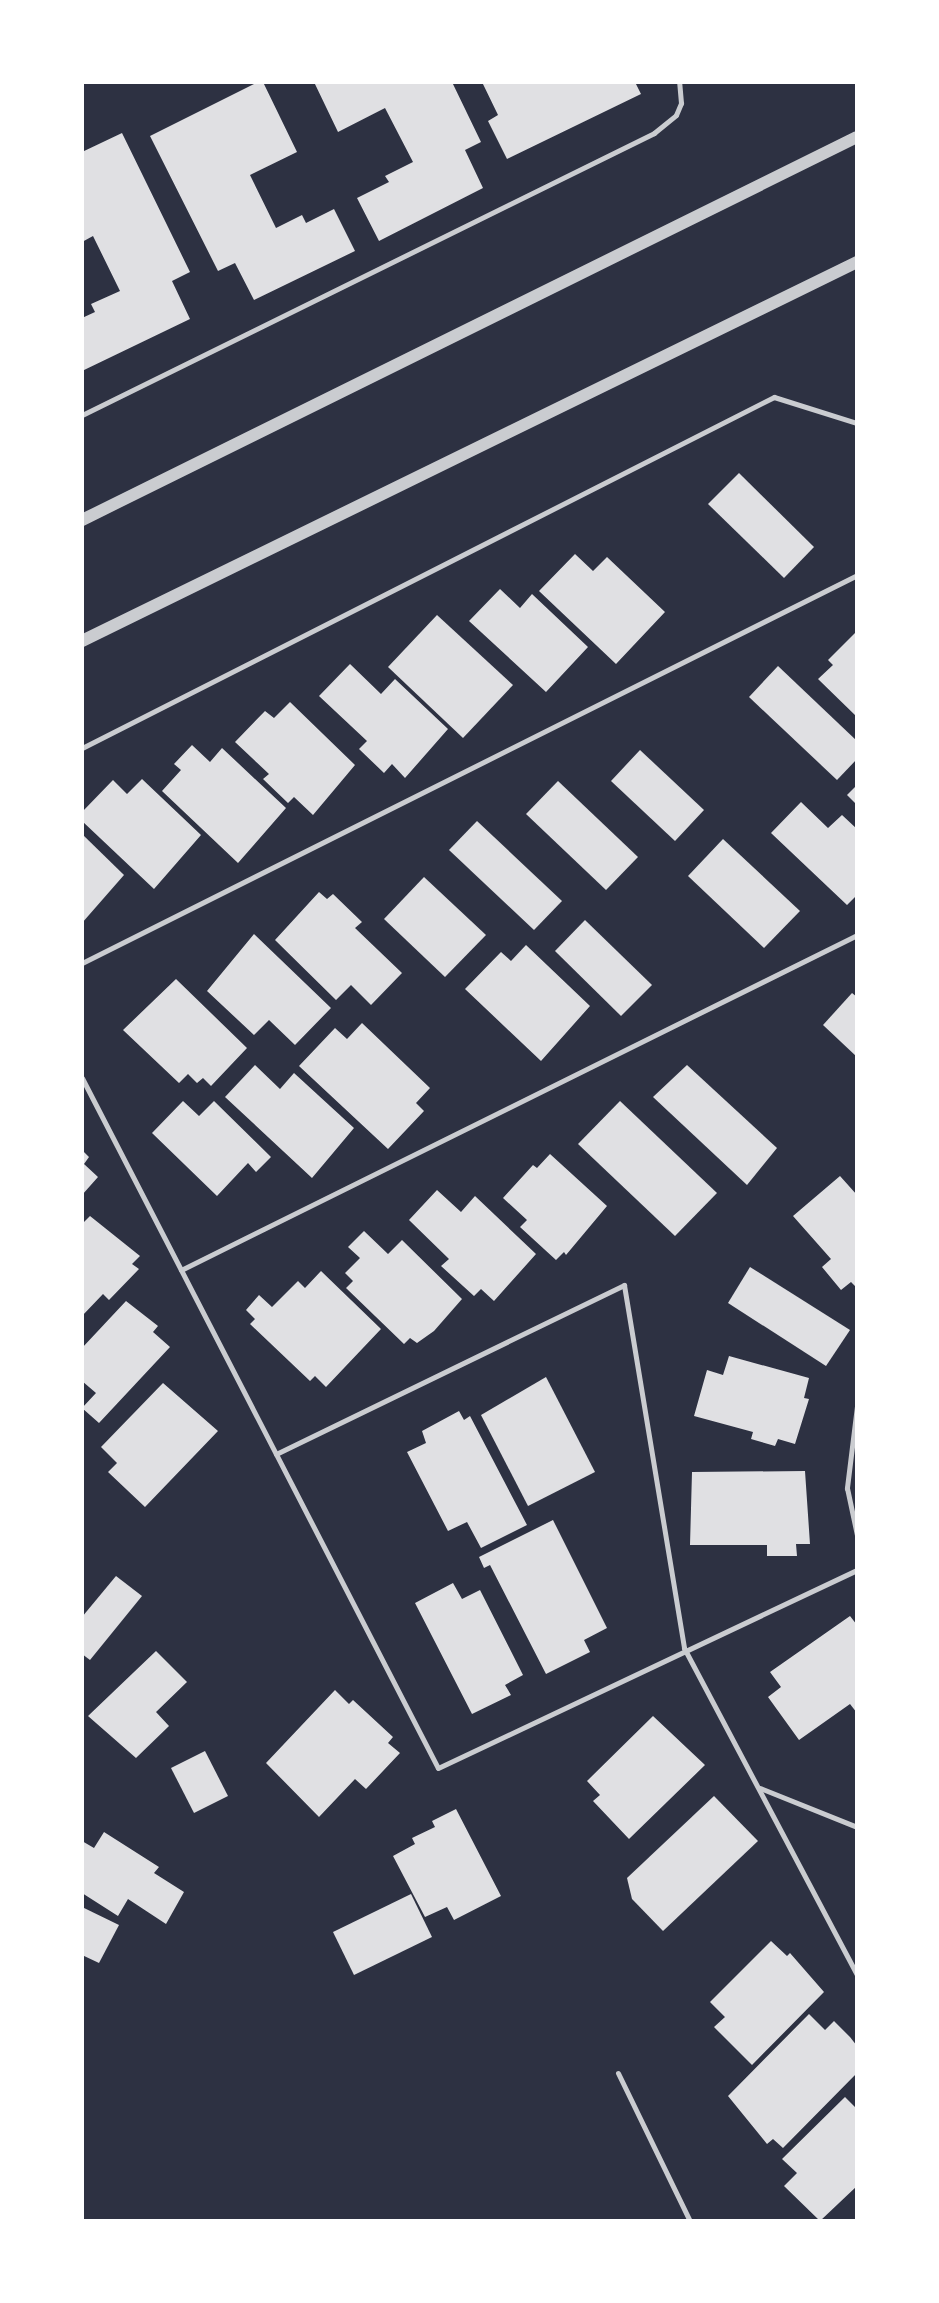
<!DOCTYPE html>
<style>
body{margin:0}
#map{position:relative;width:939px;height:2303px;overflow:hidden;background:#2d3142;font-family:"Noto Sans",sans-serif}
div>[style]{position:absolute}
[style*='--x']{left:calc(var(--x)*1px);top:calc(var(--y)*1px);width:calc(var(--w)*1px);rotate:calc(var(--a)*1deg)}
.building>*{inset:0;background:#e0e0e3}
.service>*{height:5px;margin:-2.5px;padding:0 2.5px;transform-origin:2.5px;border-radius:2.5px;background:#caccd0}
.tertiary>*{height:12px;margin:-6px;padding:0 6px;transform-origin:6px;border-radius:6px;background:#caccd0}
span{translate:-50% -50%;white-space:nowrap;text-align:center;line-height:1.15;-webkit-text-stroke:6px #fff;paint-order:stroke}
.frame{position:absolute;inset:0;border:84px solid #fff;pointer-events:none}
</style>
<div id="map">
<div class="building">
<div style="clip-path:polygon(258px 82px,263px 82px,297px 152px,250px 175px,276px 228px,302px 215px,306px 223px,334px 209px,355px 251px,254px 300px,235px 263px,218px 271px,150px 136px)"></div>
<div style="clip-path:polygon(314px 82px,452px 82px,481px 142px,465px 150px,483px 188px,379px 241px,357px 198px,389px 182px,385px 176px,413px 162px,385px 108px,338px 132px)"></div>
<div style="clip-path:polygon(482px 82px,635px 82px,641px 94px,507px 159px,488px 121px,498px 115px)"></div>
<div style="clip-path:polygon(122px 133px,190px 272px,172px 281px,190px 319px,82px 371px,82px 318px,95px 312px,91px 304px,120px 291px,93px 236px,82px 242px,82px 152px)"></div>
<div style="clip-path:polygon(739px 473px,814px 547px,784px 578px,708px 504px)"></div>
<div style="clip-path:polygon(575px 554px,593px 571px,607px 557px,665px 612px,616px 664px,539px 591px)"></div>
<div style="clip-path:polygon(500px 589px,520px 608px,532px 594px,588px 647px,546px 692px,469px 621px)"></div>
<div style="clip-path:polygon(437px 615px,513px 685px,463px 738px,388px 667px)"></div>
<div style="clip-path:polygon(857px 631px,857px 717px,818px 679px,833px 665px,828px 660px)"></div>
<div style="clip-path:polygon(350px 664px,381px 694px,395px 679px,448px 729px,405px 778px,392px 764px,384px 773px,359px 749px,367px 741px,319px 696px)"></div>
<div style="clip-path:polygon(778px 666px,857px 741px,857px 759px,837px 780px,749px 697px)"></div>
<div style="clip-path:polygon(290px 702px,355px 765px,313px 815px,294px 797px,288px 803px,263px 779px,269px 774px,235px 742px,265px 711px,274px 718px)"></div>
<div style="clip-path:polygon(192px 745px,210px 762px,222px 748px,286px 808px,238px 863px,162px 791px,181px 770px,174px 764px)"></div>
<div style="clip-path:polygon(640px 750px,704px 810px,675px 841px,611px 781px)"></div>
<div style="clip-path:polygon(142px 779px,201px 835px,154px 889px,82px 821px,82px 812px,113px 780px,127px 794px)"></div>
<div style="clip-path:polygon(558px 781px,638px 857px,606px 890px,526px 814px)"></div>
<div style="clip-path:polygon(857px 785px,857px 805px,847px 795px)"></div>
<div style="clip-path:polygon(801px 802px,828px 828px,842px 815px,857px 829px,857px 895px,847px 905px,771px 833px)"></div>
<div style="clip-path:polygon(477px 821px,562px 901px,534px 930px,449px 850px)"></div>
<div style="clip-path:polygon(82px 834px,124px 875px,82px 923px)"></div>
<div style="clip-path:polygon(723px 839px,800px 911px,764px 948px,688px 876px)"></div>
<div style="clip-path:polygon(424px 877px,486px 935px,445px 977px,384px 919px)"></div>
<div style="clip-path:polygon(319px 892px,327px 899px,333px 894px,362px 922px,355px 928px,402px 973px,371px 1005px,351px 985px,336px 1000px,275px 940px)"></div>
<div style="clip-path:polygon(585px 920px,652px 985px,621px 1016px,555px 951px)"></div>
<div style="clip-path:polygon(254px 934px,331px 1008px,295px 1045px,269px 1020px,254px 1035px,207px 991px)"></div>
<div style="clip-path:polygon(526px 945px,590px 1006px,541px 1061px,465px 989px,501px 952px,511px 961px)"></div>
<div style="clip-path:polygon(176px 979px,247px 1048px,211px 1086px,203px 1078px,197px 1083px,188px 1074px,179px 1083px,123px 1030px)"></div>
<div style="clip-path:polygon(852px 993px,857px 997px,857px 1057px,823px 1025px)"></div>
<div style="clip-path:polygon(362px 1023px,430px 1088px,416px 1103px,424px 1111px,388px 1149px,299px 1066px,335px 1028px,347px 1039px)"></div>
<div style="clip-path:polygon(255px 1065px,280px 1089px,294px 1073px,354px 1128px,312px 1178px,225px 1097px)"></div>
<div style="clip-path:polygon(687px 1065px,777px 1148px,747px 1185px,653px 1097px)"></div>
<div style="clip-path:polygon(183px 1101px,199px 1116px,214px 1101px,271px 1157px,256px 1172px,248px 1163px,217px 1196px,152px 1133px)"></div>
<div style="clip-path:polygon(620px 1101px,717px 1193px,675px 1236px,578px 1144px)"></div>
<div style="clip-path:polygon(82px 1150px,89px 1157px,84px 1164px,98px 1177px,82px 1195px)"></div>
<div style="clip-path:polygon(550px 1154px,607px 1206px,566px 1255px,564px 1252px,556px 1260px,520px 1227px,527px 1220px,503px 1198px,533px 1165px,537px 1168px)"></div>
<div style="clip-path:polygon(840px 1176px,857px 1195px,857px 1288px,851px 1282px,841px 1290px,822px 1267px,831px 1259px,793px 1216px)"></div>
<div style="clip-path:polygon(437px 1190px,461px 1212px,475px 1196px,536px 1254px,494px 1301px,481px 1289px,474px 1296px,441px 1266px,449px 1259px,409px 1220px)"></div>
<div style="clip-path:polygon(90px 1216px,140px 1256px,132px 1264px,139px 1269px,109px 1300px,103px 1294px,82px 1316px,82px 1224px)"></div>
<div style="clip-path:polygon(364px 1231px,388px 1254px,402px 1240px,462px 1299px,434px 1331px,417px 1343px,410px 1338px,404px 1344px,346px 1288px,353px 1281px,345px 1273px,360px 1258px,348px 1247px)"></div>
<div style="clip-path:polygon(750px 1267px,850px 1330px,826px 1366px,728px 1303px)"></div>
<div style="clip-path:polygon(321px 1271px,381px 1329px,326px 1387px,315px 1376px,310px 1381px,250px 1324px,255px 1319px,246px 1310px,259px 1295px,272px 1307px,298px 1281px,305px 1288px)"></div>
<div style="clip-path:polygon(126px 1301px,158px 1326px,153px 1332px,170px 1347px,99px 1423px,82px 1408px,96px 1393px,82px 1381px,82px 1348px)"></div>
<div style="clip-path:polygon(729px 1356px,809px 1378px,804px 1398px,809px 1399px,795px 1444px,778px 1439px,775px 1446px,751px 1439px,753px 1432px,694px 1416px,707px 1370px,723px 1375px)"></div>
<div style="clip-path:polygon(546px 1377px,595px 1472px,528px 1506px,481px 1415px)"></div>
<div style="clip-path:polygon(163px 1383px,218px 1431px,145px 1507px,108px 1472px,117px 1463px,101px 1447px)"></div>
<div style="clip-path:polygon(459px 1411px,464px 1420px,470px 1416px,527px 1525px,481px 1548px,467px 1522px,448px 1531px,407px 1452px,426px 1443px,422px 1431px)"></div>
<div style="clip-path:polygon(805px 1471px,810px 1544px,796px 1544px,797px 1556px,767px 1556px,767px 1545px,690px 1545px,692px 1472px)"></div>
<div style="clip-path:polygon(553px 1520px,607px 1628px,584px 1640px,590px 1652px,546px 1674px,490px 1565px,484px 1568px,479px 1557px)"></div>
<div style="clip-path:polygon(116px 1576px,142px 1596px,90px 1660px,82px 1654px,82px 1617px)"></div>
<div style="clip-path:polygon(453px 1583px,462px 1599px,480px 1590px,523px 1675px,505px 1685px,511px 1695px,472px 1714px,415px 1603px)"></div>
<div style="clip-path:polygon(850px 1616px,857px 1625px,857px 1713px,850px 1704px,799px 1740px,768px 1697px,781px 1687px,770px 1672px)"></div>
<div style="clip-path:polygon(156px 1651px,187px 1682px,156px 1712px,169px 1726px,136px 1758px,88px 1716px)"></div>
<div style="clip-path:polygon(335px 1690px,349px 1704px,353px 1700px,393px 1737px,388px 1743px,400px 1753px,366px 1789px,355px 1779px,319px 1817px,266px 1763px)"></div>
<div style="clip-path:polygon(653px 1716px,705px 1765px,629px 1839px,593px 1801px,600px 1795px,587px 1781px)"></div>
<div style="clip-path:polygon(205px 1751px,228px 1796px,194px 1813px,171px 1768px)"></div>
<div style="clip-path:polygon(714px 1796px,758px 1841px,663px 1931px,632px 1899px,627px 1878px)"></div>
<div style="clip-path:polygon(456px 1809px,501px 1896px,454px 1920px,447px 1907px,425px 1917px,393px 1856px,415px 1844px,412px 1838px,435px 1827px,432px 1821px)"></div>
<div style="clip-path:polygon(104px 1832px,159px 1867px,154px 1873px,184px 1892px,166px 1924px,128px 1899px,118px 1916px,82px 1893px,82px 1841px,94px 1848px)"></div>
<div style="clip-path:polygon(411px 1894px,432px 1937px,354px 1975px,333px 1932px)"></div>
<div style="clip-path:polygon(82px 1907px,119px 1925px,99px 1963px,82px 1955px)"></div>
<div style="clip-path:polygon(771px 1941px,787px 1956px,790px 1953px,824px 1992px,752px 2065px,714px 2027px,725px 2017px,710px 2002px)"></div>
<div style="clip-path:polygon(809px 2014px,825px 2030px,834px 2021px,850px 2037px,857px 2046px,857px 2073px,783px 2148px,773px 2139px,767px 2144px,728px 2096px)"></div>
<div style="clip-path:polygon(845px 2097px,857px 2109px,857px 2186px,820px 2221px,784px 2186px,797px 2173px,782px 2159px)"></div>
</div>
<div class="service">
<div style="--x:82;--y:415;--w:638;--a:-26.24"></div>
<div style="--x:654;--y:133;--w:28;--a:-39"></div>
<div style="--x:676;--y:115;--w:13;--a:-67"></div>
<div style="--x:681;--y:103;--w:21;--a:-95"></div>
<div style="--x:82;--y:748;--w:776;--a:-26.9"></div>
<div style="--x:774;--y:397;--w:87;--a:17.4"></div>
<div style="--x:82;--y:963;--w:867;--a:-26.59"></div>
<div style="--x:82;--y:1078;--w:776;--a:62.71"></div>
<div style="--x:438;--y:1768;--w:463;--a:-25.3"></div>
<div style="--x:181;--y:1270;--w:754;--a:-26.36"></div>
<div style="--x:857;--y:1406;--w:83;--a:97"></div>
<div style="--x:847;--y:1488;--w:48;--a:78"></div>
<div style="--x:276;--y:1454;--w:387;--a:-25.9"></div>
<div style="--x:624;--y:1285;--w:368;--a:80.6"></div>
<div style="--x:684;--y:1648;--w:370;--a:62.1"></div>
<div style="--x:760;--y:1788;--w:105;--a:21.9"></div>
<div style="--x:618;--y:2073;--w:165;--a:64.1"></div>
</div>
<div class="tertiary">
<div style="--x:82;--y:520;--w:864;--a:-26.3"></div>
<div style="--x:82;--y:641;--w:863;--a:-26.06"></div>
</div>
<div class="frame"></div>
</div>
